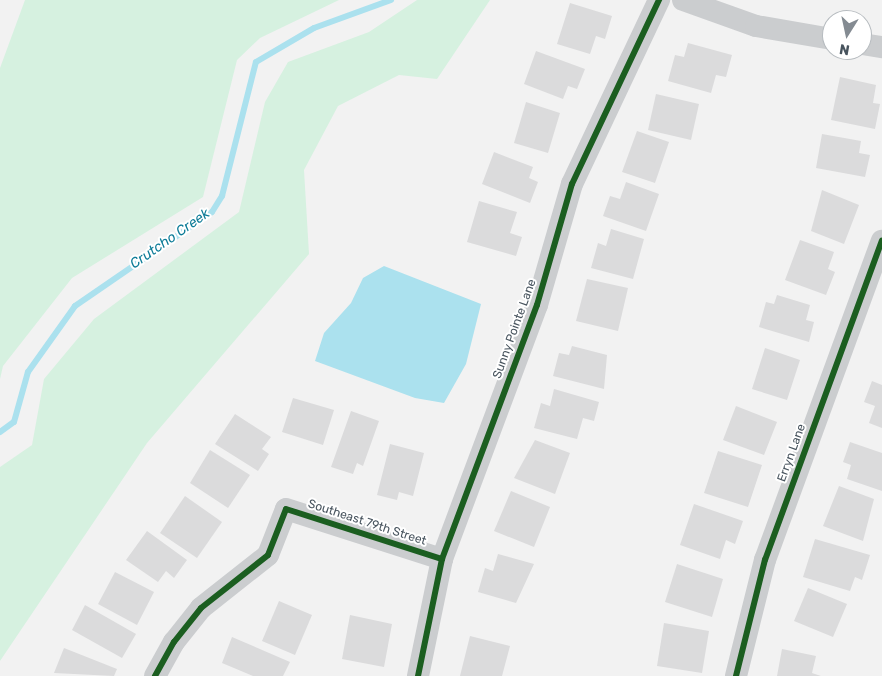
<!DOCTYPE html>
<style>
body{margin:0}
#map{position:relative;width:882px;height:676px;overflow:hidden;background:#f2f2f2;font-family:Rubik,sans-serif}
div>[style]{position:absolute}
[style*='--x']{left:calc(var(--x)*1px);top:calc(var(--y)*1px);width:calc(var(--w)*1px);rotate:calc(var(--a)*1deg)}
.green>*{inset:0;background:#d6f1e0}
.water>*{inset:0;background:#abe1ee}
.stream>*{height:6px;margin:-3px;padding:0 3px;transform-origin:3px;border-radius:3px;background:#abe1ee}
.building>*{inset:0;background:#dbdbdc}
.minor>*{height:22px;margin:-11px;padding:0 11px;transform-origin:11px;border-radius:11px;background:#cbcdcf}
.cycleway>*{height:6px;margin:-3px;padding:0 3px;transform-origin:3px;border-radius:3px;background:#1b5e20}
span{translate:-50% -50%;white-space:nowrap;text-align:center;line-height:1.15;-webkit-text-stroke:4px #fff;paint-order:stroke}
.street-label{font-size:12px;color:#48545e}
.water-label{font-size:14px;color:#0c7b97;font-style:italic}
.north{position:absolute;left:822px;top:10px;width:50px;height:50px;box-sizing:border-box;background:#fff;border:1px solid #b6bbbf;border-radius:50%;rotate:190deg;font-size:14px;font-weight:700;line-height:20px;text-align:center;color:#48545e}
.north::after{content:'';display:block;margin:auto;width:18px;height:22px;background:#848b92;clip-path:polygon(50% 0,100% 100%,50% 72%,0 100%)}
</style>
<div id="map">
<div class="green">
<div style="clip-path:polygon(25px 0,339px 0,260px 38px,237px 60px,203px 197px,72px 278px,3px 366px,0 379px,0 68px)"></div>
<div style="clip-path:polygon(417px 0,490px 0,437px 79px,399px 75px,338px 106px,304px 170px,309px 254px,147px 443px,0 661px,0 467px,32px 445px,44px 379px,94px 319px,239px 212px,265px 102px,288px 62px,369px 32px)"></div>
</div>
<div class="water">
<div style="clip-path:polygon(384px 266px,481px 304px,466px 364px,444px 403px,415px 398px,315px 361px,324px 333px,351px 303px,363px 278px)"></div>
</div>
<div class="stream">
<div style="--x:0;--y:432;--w:17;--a:-36"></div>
<div style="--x:14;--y:422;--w:52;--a:-74.4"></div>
<div style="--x:28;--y:372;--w:81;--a:-54.5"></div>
<div style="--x:75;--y:306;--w:166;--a:-34.5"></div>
<div style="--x:212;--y:212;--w:19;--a:-58"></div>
<div style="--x:222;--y:196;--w:138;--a:-75.8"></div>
<div style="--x:256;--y:62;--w:67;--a:-30.4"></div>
<div style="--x:314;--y:28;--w:82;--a:-20"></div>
</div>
<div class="building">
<div style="clip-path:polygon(570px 3px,612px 16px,605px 39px,596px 36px,590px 54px,557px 44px)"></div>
<div style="clip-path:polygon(688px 43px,732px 55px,726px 77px,716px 75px,711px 93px,668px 81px,675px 55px,684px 57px)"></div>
<div style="clip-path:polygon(536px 51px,585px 69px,577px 89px,568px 86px,563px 99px,524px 84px)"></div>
<div style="clip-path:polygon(840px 77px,876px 85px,873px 103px,880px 104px,875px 129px,831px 120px)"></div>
<div style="clip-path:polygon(656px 94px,699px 104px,691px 140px,648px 130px)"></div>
<div style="clip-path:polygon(526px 102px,560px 113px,548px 153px,514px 143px)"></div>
<div style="clip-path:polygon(637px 131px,669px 142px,655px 183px,622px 172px)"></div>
<div style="clip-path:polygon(822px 134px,861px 141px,859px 153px,870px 155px,865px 177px,816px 168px)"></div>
<div style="clip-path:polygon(494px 152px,533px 167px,529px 178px,538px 182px,530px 203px,482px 184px)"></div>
<div style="clip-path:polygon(626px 182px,659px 194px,646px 231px,603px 216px,610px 196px,620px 199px)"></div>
<div style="clip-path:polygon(822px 190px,859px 205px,844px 244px,811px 231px)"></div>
<div style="clip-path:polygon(479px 201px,517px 212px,510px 233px,522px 237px,516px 256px,467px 242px)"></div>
<div style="clip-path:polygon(611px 229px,644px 239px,633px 279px,591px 268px,598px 243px,606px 246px)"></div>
<div style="clip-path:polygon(800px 240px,834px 252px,828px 269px,835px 272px,826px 295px,785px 280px)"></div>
<div style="clip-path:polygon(587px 279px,628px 288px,618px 331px,576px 321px)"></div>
<div style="clip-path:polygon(777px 295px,810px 305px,806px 320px,814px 322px,809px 342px,759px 327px,766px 302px,774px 304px)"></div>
<div style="clip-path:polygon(572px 346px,607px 355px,604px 389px,553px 376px,559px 353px,569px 355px)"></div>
<div style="clip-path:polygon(765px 348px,800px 360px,787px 400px,752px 389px)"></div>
<div style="clip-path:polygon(872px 381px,882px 385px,882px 428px,869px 423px,875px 406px,864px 402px)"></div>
<div style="clip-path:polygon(554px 389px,599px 402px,594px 421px,583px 418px,577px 439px,534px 428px,541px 403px,550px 406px)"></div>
<div style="clip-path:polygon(293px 398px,334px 410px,323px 445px,282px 432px)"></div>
<div style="clip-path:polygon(736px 406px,777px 422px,764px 455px,723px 440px)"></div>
<div style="clip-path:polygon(351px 411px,379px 421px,363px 466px,357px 463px,353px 474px,331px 467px)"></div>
<div style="clip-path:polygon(235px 414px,271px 437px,262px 449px,269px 454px,258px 471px,215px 444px)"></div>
<div style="clip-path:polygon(535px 440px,570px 453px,555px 494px,514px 478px)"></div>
<div style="clip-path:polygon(850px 442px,882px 453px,882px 491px,847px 479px,851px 465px,843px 462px)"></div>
<div style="clip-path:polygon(390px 444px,424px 453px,413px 496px,399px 492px,397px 500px,377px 495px)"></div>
<div style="clip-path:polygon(210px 450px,250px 475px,228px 508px,190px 483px)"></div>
<div style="clip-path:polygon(718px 451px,762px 465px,748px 507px,704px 493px)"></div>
<div style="clip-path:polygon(839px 486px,874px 499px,863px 541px,823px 526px)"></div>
<div style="clip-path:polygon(511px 491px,550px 507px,534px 547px,494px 531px)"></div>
<div style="clip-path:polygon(185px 496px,222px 522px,197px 558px,160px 533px)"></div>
<div style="clip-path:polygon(694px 504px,743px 521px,735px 544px,726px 540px,720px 559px,680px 545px)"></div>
<div style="clip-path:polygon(147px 531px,187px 560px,174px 578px,166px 571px,158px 582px,126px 560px)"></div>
<div style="clip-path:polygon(815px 539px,870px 555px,862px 580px,855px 577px,850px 591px,803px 577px)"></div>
<div style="clip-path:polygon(498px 554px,534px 564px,516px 603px,478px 592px,485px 568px,493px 571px)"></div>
<div style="clip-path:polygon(677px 564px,723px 579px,712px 617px,665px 602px)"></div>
<div style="clip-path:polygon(115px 572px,154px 592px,137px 625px,98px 604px)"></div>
<div style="clip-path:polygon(808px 588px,847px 604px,833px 637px,794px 621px)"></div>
<div style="clip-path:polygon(279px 601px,312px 615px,295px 655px,262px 641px)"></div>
<div style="clip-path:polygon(85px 605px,136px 634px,122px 658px,72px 630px)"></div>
<div style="clip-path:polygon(350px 615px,392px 624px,384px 667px,342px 659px)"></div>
<div style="clip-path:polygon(664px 623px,709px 631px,702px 673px,657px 666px)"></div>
<div style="clip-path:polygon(470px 636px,510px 646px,502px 676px,460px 676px)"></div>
<div style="clip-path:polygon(232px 637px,290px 662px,283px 676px,253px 676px,222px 663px)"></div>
<div style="clip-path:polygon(64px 648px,117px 669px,114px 676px,54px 673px)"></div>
<div style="clip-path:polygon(782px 649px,816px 656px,812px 673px,821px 676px,777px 676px)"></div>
</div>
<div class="minor">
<div style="--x:683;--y:0;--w:77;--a:19.6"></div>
<div style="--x:756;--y:26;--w:77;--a:9.7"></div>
<div style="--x:862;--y:44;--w:20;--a:9"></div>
<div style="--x:155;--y:676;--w:39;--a:-61"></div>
<div style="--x:174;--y:642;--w:43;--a:-51.5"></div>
<div style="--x:201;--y:608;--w:85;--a:-38.3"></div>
<div style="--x:268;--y:555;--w:49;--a:-68.6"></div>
<div style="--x:286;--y:509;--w:164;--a:17.8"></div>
<div style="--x:418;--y:676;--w:119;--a:-78.4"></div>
<div style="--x:442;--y:559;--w:271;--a:-69.5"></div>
<div style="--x:537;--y:305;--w:126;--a:-73.9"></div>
<div style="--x:572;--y:184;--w:204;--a:-64.7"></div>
<div style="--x:736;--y:676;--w:120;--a:-76"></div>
<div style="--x:765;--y:560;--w:340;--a:-69.9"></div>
</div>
<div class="cycleway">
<div style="--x:155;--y:676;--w:39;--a:-61"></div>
<div style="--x:174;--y:642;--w:43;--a:-51.5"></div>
<div style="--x:201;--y:608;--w:85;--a:-38.3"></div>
<div style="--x:268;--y:555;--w:49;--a:-68.6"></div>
<div style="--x:286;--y:509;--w:164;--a:17.8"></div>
<div style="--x:418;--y:676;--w:119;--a:-78.4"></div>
<div style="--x:442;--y:559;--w:271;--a:-69.5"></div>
<div style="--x:537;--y:305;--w:126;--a:-73.9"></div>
<div style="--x:572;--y:184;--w:204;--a:-64.7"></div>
<div style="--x:736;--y:676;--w:120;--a:-76"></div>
<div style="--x:765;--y:560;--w:340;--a:-69.9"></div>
</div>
<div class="street-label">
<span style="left:515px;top:329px;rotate:-70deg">Sunny Pointe Lane</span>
<span style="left:792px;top:453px;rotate:-70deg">Erryn Lane</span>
<span style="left:367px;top:523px;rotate:18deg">Southeast 79th Street</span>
</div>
<div class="water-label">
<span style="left:170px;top:239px;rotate:-35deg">Crutcho Creek</span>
</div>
<div class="north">N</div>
</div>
